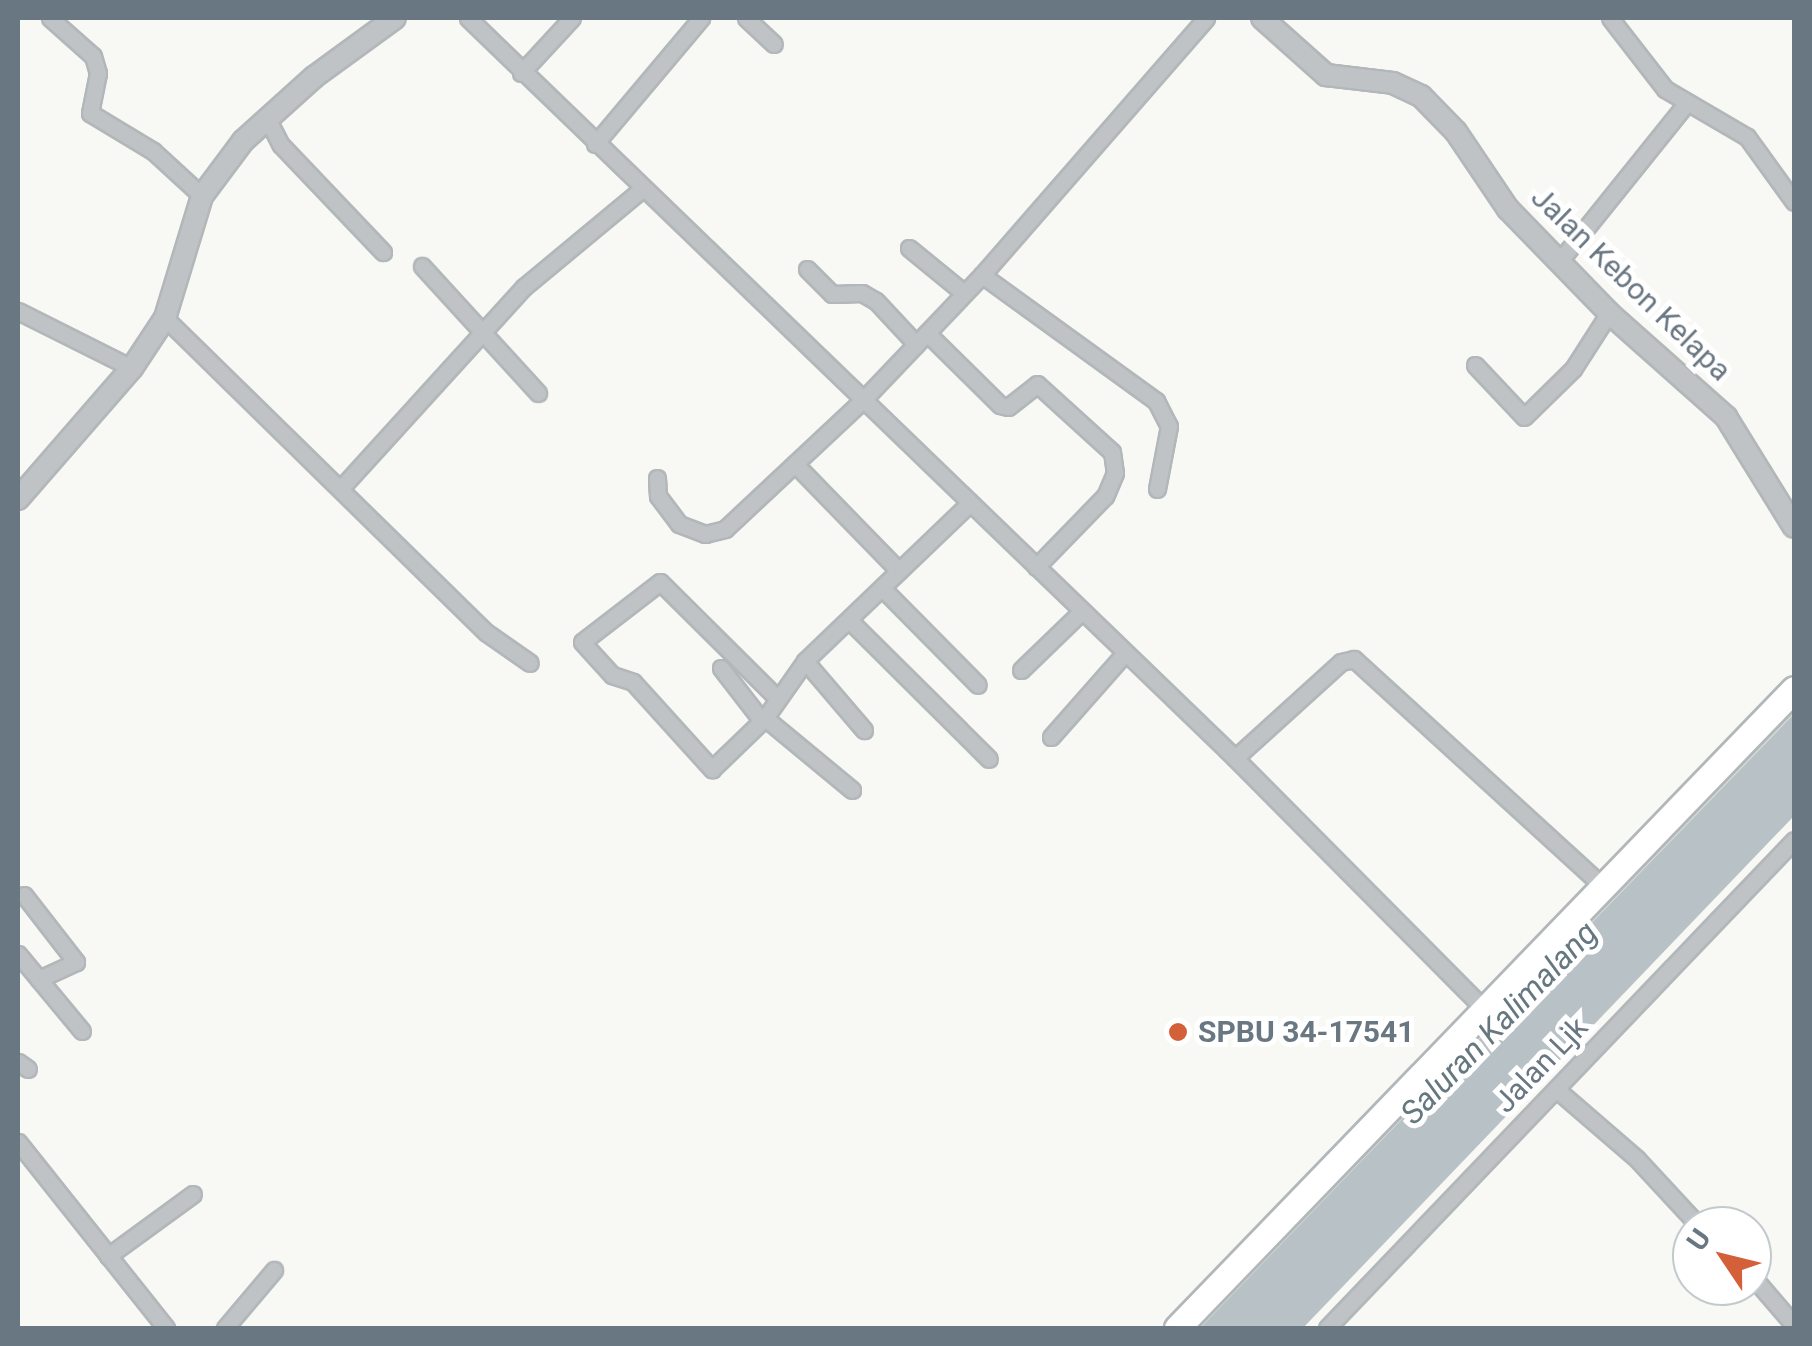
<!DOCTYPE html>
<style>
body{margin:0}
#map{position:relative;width:1812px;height:1346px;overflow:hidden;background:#f8f8f5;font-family:Roboto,sans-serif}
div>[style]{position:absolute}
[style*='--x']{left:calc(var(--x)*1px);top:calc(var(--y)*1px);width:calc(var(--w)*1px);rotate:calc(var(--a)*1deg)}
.green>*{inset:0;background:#d7dcd5}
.water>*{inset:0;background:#b8c2c6}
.roads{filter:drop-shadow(2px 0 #b2b7ba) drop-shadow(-2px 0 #b2b7ba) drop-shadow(0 2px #b2b7ba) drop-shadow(0 -2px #b2b7ba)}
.minor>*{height:15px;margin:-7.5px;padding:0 7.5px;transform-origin:7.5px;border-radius:7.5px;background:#bfc3c6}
.tertiary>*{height:20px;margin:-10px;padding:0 10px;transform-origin:10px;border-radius:10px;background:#bfc3c6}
.primary>*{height:25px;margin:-12.5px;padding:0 12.5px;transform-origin:12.5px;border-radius:12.5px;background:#fff}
.dots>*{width:28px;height:28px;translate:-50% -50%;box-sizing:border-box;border:5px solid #fff;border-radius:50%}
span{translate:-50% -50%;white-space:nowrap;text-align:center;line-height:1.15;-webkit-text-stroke:10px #fff;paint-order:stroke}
.street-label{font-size:30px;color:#697783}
.poi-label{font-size:30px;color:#697783;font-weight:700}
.left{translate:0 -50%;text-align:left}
.water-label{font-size:32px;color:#65777f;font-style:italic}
.frame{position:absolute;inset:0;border:20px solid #697783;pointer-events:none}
.north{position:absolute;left:1672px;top:1206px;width:100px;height:100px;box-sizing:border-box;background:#fff;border:2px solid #c3c9cd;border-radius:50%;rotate:305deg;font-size:28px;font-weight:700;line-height:40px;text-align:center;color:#697783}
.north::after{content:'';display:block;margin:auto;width:35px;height:45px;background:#d46039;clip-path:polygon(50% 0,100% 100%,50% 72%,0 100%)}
</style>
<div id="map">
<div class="green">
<div style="clip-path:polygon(1794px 689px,1794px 714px,1474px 1047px,1200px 1328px,1177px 1328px)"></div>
</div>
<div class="water">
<div style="clip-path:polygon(1794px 714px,1794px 816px,1303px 1328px,1200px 1328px)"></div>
</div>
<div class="roads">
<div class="minor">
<div style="--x:50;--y:18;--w:57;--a:41.5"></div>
<div style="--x:93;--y:56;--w:18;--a:74"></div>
<div style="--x:98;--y:73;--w:41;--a:101.3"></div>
<div style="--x:90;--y:113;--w:74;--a:31.1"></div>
<div style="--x:153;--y:151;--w:67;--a:42.6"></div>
<div style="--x:468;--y:18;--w:1066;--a:43.97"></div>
<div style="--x:1235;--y:758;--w:355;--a:45.2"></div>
<div style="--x:746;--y:18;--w:38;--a:43"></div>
<div style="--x:1610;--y:18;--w:90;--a:52.2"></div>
<div style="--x:1665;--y:89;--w:95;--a:30.3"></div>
<div style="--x:1747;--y:137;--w:80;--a:54.1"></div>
<div style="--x:521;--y:73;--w:75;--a:-47.2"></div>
<div style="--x:267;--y:118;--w:30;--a:63"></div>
<div style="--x:281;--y:145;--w:148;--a:46.4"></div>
<div style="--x:595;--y:144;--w:165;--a:-49.9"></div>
<div style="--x:909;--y:248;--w:71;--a:39.3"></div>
<div style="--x:1562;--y:258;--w:196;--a:-51.2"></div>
<div style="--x:422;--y:266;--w:172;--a:47.6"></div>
<div style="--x:807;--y:269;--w:35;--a:45"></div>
<div style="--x:832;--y:294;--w:30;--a:-2"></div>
<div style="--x:862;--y:293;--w:16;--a:30"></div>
<div style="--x:876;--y:301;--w:59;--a:47.1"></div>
<div style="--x:982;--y:275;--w:215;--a:35.9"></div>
<div style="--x:1156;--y:401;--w:28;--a:63"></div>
<div style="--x:1169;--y:426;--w:64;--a:100.8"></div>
<div style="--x:18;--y:311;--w:127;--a:26.6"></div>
<div style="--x:165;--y:318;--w:450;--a:44.4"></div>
<div style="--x:487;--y:633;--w:52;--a:34.9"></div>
<div style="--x:927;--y:333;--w:103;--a:44.6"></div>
<div style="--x:1000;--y:405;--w:8;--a:14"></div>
<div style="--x:1008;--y:407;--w:37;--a:-38"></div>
<div style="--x:1037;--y:384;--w:101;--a:42.2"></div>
<div style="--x:1112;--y:452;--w:21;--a:82"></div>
<div style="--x:1115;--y:473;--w:25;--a:113"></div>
<div style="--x:1105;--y:496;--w:99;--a:134.2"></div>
<div style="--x:1475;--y:365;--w:71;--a:46.7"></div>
<div style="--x:1524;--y:417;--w:69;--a:-44.4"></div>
<div style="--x:1573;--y:369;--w:67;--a:-57.3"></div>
<div style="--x:795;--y:464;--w:149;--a:45.8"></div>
<div style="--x:657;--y:478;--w:18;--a:87"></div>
<div style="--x:658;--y:496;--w:35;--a:53"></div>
<div style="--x:679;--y:524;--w:28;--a:21"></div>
<div style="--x:705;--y:534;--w:21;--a:-14"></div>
<div style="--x:725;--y:529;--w:187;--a:-43.1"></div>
<div style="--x:862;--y:401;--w:174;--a:-46.4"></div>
<div style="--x:982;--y:275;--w:341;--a:-48.9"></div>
<div style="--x:341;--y:488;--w:272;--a:-47.7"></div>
<div style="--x:524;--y:287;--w:153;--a:-39.7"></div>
<div style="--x:882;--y:588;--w:136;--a:45.3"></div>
<div style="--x:849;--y:620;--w:197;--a:44.8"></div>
<div style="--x:805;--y:661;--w:91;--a:49.5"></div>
<div style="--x:721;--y:668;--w:67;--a:52.3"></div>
<div style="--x:1021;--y:670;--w:85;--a:-44"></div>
<div style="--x:778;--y:699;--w:166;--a:-135.2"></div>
<div style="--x:660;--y:582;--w:98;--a:142.4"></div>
<div style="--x:582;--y:642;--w:45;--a:47.7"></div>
<div style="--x:612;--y:675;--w:22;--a:18"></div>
<div style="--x:633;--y:682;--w:118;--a:47.8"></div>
<div style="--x:712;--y:769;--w:74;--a:-43.9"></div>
<div style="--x:765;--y:718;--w:70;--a:-54.9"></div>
<div style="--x:805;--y:661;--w:228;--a:-43.8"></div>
<div style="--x:765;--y:718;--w:113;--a:39.6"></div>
<div style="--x:1051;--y:737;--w:112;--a:-48.6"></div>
<div style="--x:1235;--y:758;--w:143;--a:-42.2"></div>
<div style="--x:1341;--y:662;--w:13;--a:-13"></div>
<div style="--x:1354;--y:659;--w:338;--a:42.4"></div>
<div style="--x:24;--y:895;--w:85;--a:52.2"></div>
<div style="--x:76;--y:962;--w:41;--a:155.3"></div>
<div style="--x:18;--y:954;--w:100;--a:50.3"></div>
<div style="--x:18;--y:1062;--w:12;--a:35"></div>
<div style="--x:1556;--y:1089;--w:107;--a:40.8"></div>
<div style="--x:1637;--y:1159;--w:91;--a:47.2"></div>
<div style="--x:18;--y:1142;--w:238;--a:51.5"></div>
<div style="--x:108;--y:1256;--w:105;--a:-36.1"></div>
<div style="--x:1752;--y:1276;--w:65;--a:49.4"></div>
<div style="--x:225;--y:1328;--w:76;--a:-49.8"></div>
<div style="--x:1327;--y:1328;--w:675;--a:-46.26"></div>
</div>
<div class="tertiary">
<div style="--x:1262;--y:18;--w:86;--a:41.7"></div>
<div style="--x:1326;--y:75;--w:67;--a:6.8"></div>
<div style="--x:1393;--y:83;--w:31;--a:25"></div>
<div style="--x:1421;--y:96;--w:50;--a:45.8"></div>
<div style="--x:1456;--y:132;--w:93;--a:56"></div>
<div style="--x:1508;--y:209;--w:145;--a:45.8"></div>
<div style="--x:1609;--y:313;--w:157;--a:41.6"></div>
<div style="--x:1726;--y:417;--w:129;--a:58.3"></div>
<div style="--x:18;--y:499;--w:174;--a:-49"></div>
<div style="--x:132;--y:368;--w:60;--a:-56.6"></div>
<div style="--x:165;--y:318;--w:127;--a:-73.1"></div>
<div style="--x:202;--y:196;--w:69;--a:-53.3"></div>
<div style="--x:243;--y:141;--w:96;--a:-42"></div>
<div style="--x:314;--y:77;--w:100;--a:-36.1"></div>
</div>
<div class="primary">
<div style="--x:1177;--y:1328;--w:888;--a:-46"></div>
</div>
</div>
<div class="dots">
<div style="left:1178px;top:1032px;background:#d46039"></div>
</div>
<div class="street-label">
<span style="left:1631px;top:284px;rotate:44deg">Jalan Kebon Kelapa</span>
<span style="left:1541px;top:1065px;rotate:-46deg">Jalan Ljk</span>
</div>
<div class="poi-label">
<span class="left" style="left:1198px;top:1032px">SPBU 34-17541</span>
</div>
<div class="water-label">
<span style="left:1499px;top:1023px;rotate:-46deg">Saluran Kalimalang</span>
</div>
<div class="frame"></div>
<div class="north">U</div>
</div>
